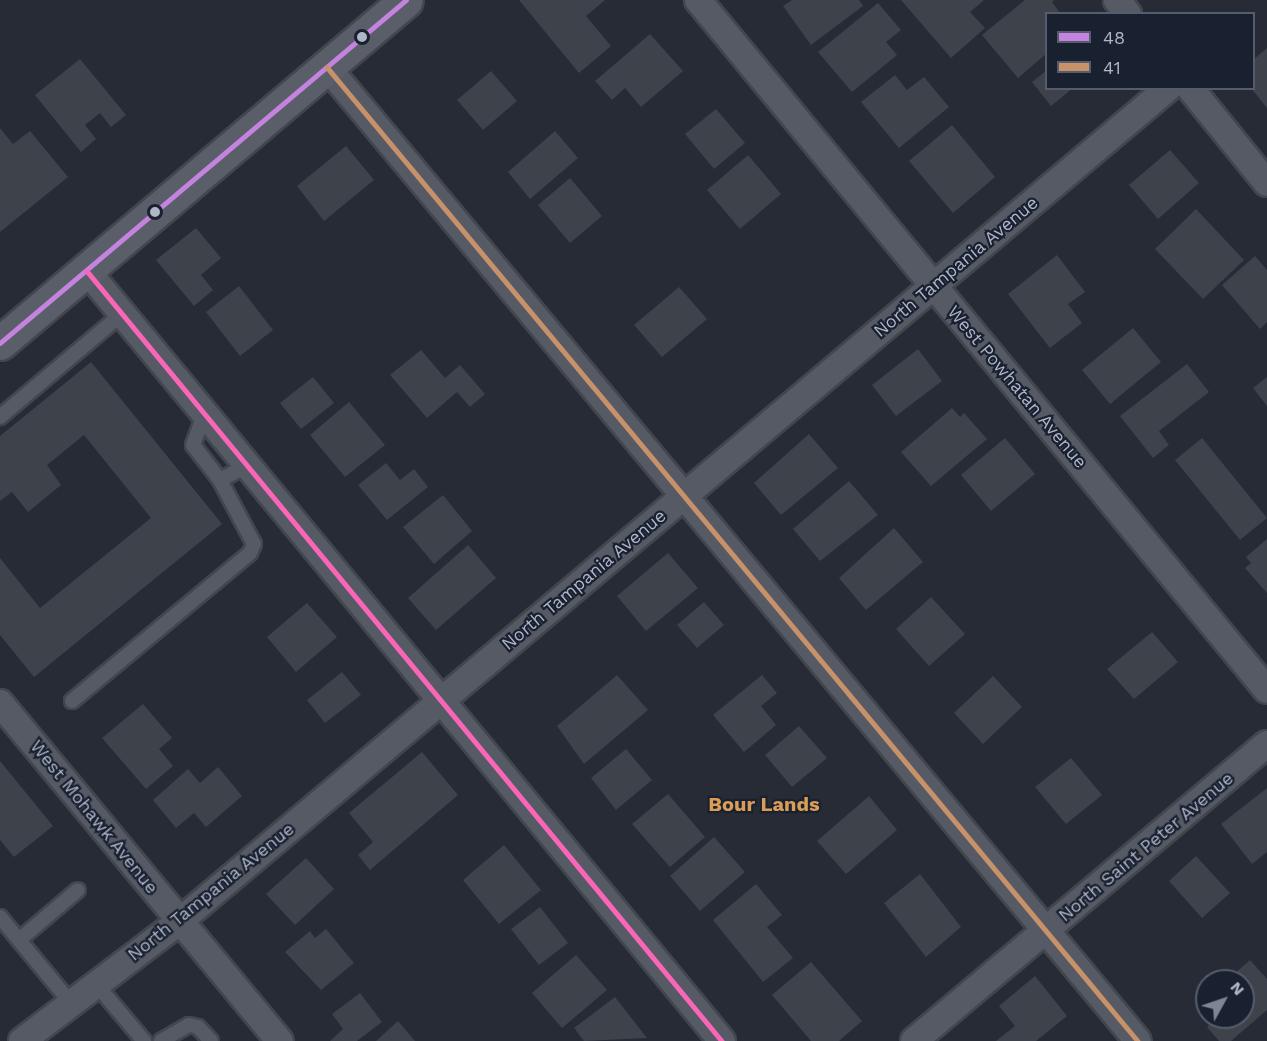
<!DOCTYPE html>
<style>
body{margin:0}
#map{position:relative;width:1267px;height:1041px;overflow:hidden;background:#262b35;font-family:"Work Sans",sans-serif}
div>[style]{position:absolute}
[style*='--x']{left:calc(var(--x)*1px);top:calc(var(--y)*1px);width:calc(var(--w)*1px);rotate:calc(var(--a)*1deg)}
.building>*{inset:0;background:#3e424b}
.roads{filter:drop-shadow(2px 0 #42464e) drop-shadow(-2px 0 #42464e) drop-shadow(0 2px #42464e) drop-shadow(0 -2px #42464e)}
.lane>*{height:14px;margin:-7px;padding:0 7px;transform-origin:7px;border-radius:7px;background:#565a64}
.street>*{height:26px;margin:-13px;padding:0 13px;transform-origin:13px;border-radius:13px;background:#565a64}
.secondary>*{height:33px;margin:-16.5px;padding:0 16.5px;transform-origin:16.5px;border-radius:16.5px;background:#5a5e68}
.bus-1>*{height:4.5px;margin:-2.25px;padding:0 2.25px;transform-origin:2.25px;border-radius:2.25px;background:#c483df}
.bus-2>*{height:4.5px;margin:-2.25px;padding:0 2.25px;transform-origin:2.25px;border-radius:2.25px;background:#c7916a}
.bus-3>*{height:4.5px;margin:-2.25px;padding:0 2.25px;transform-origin:2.25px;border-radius:2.25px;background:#fa66b7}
.dots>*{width:16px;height:16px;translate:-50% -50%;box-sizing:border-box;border:3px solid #192130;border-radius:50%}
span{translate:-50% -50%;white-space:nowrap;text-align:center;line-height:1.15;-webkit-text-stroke:4.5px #192130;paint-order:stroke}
.street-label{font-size:18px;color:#afb6c8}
.neighbourhood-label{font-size:20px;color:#db9c56;font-weight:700}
.legend{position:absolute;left:1045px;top:12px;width:210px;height:78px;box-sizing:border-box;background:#192130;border:2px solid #555d6d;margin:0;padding:8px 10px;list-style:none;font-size:18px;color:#afb6c8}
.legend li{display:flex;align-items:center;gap:12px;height:30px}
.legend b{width:30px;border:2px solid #555d6d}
.north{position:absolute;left:1195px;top:969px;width:60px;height:60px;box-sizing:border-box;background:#192130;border:2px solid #555d6d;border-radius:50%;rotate:50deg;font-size:16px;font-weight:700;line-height:24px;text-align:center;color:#afb6c8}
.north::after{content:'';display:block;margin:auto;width:21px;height:27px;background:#7f8595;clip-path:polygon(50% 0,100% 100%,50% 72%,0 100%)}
</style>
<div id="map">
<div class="building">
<div style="clip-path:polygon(519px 0,605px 0,586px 16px,611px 46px,579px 73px)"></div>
<div style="clip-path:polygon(792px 0,859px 0,863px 6px,811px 45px,783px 6px)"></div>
<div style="clip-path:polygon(901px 0,984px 0,970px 12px,985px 28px,951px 58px)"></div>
<div style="clip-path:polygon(1025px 0,1054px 0,1052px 2px,1061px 14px,1046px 14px,1046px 54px,1018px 78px,982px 35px)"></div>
<div style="clip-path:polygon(878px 3px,901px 30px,886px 42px,897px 55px,852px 92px,818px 52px)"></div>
<div style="clip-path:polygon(650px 34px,683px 71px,641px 107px,625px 88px,612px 100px,595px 81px)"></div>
<div style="clip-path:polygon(1267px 48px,1267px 108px,1251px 88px,1254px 59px)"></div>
<div style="clip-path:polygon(80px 59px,126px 115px,111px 127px,100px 113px,85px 125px,96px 139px,81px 152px,35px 95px)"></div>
<div style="clip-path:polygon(491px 71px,517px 101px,483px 130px,457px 100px)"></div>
<div style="clip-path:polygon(1046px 71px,1046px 88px,1073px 88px,1051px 106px,1032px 82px)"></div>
<div style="clip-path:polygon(895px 75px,907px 90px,924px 77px,949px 107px,899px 148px,861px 102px)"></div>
<div style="clip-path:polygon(716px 109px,745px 143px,714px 169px,685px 134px)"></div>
<div style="clip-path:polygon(952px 125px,995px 177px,953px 213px,909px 161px)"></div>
<div style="clip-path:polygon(0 128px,13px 144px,30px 131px,68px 177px,0 232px)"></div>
<div style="clip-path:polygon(555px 131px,578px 158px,530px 199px,508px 172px)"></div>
<div style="clip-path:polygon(346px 146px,374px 180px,324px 221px,297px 186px)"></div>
<div style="clip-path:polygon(1170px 150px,1199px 183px,1158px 219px,1129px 185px)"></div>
<div style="clip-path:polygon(748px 155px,781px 194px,740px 229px,707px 190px)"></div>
<div style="clip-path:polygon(570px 178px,602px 216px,570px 243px,538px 205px)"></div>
<div style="clip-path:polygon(1196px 209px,1244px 260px,1203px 299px,1155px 249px)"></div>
<div style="clip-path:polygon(196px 228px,221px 258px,201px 275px,213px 290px,194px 306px,156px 260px)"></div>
<div style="clip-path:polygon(1057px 255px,1085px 292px,1068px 304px,1082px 323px,1050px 348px,1008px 294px)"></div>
<div style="clip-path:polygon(1255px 256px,1267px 270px,1267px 322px,1260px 329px,1222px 285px)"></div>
<div style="clip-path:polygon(239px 286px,273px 330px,240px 356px,206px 312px)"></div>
<div style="clip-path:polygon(679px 287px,707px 319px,662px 357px,634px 325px)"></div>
<div style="clip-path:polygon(1133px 328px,1161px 362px,1110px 404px,1082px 370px)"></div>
<div style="clip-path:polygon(918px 349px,942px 381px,896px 416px,872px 385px)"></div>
<div style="clip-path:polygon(421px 350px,445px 378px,460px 365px,485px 394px,470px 407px,457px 392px,427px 418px,390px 375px)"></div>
<div style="clip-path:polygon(91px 362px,222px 524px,34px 677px,0 635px,0 558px,40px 608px,151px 518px,84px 435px,47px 465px,61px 485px,28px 512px,12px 492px,0 501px,0 436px)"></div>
<div style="clip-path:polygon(1187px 364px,1209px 392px,1159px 431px,1169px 445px,1153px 458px,1120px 416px)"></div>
<div style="clip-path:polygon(313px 377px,334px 403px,301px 429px,280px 403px)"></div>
<div style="clip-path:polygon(1267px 377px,1267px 406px,1253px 388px)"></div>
<div style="clip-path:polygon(349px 402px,385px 445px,345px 477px,310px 435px)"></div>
<div style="clip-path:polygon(952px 408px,960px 417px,964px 413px,987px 439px,931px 486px,901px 452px)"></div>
<div style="clip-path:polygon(809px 434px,838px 468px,781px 515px,754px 483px)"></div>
<div style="clip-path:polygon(1005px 438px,1035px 474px,991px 511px,961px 475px)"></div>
<div style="clip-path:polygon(1202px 438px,1267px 518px,1240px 540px,1175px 460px)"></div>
<div style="clip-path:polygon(386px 463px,400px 480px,414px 469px,428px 487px,387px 520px,358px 485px)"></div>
<div style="clip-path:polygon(849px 481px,878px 515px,820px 561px,793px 529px)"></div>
<div style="clip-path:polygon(443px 495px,472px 531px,434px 564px,403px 527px)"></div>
<div style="clip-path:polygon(894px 528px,923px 562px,866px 610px,839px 578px)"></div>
<div style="clip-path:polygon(1267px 539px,1267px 593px,1245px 568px,1251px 563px,1246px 557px)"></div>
<div style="clip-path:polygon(468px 545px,496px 578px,436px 630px,408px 598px)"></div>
<div style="clip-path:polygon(668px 553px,698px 588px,646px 631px,617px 596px)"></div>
<div style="clip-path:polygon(931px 597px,965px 634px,929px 666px,896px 629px)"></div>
<div style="clip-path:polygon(704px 602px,724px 625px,697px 648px,677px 625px)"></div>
<div style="clip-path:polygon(307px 603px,337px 637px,296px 672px,267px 637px)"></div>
<div style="clip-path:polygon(1152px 632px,1178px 662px,1134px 699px,1107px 669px)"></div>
<div style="clip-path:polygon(342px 672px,361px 695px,325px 723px,307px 700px)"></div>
<div style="clip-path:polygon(617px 675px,648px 710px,584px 764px,557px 726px)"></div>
<div style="clip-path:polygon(762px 675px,777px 693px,761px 706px,776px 725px,744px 752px,713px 715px)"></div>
<div style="clip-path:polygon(993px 676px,1022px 707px,983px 744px,954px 713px)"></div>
<div style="clip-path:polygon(143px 704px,172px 738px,159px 749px,173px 766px,146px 789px,102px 738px)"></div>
<div style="clip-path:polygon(799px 726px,827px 758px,792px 787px,765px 755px)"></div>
<div style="clip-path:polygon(626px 749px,652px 780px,616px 810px,591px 778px)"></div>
<div style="clip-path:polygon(422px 752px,458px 795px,370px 870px,358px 855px,373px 842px,349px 813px)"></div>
<div style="clip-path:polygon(1071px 758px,1102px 795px,1066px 824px,1035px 787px)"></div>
<div style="clip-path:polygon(0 761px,53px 826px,14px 857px,0 840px)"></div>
<div style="clip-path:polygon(218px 767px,242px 796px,206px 827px,194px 813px,176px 828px,153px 800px,188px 769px,200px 783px)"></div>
<div style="clip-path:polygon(1267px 788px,1267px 852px,1252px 864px,1221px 824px)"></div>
<div style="clip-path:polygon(668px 794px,705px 837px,670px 867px,632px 824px)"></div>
<div style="clip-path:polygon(869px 796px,897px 830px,846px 874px,817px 841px)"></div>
<div style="clip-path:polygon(714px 837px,745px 872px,700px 911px,670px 876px)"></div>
<div style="clip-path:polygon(504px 845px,541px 890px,499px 924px,463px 880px)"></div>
<div style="clip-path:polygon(1196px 856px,1230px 893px,1202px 918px,1169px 881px)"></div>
<div style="clip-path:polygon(306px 858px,334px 889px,295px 925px,266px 894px)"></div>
<div style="clip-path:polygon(920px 874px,961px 927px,926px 957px,884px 903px)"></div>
<div style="clip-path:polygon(756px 884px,782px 915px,767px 927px,793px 958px,763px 982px,713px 920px)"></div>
<div style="clip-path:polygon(540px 907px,568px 943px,539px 965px,511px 929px)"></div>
<div style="clip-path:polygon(326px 929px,354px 963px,321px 990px,285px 952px,310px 931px,315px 938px)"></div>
<div style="clip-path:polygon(576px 955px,607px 990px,562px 1028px,532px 993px)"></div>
<div style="clip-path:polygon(1250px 960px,1267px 979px,1267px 1010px,1231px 1041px,1219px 1041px,1207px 1027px,1216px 1017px,1243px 1017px,1243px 981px,1226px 981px)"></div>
<div style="clip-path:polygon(811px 962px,862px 1021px,839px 1041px,811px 1041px,772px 995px)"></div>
<div style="clip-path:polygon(1035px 976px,1067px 1016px,1036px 1041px,996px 1041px,1015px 1026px,999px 1006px)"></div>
<div style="clip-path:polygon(360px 993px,382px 1022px,357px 1041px,330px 1041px,343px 1029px,332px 1014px)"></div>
<div style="clip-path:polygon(615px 997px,647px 1038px,584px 1041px,574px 1028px)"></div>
<div style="clip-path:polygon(398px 1021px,415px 1041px,376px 1041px)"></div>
</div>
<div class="roads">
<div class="lane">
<div style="--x:0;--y:417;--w:160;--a:-40.2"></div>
<div style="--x:220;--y:480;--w:30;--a:-28"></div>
<div style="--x:72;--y:701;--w:231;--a:-39.7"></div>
<div style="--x:250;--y:553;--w:10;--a:-66"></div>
<div style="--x:254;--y:544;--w:72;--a:-118"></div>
<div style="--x:220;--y:480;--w:44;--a:-127.6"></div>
<div style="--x:193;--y:445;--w:33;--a:-70"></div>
<div style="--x:0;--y:917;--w:112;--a:50.5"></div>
<div style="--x:19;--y:940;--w:77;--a:-40.3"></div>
<div style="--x:96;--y:984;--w:75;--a:49.9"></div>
<div style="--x:161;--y:1041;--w:32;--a:-30"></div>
<div style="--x:189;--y:1025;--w:9;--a:13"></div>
<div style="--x:198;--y:1027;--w:19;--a:47"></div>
</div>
<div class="street">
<div style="--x:698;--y:0;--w:894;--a:50.49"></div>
<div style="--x:1117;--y:0;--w:18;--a:52"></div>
<div style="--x:327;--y:67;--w:1267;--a:50.22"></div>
<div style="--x:1190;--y:88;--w:122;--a:51"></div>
<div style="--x:87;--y:271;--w:998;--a:50.49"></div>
<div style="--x:0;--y:703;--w:439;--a:50.4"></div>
<div style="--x:22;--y:1041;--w:198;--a:-37.2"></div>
<div style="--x:180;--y:921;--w:1292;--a:-40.13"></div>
<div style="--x:914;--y:1041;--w:461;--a:-40.1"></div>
</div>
<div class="secondary">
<div style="--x:0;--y:343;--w:531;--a:-40.19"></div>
</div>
</div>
<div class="bus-1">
<div style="--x:0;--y:343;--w:531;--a:-40.19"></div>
</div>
<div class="bus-2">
<div style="--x:327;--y:67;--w:1267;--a:50.22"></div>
</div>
<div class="bus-3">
<div style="--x:87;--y:271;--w:998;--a:50.49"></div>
</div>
<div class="dots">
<div style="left:362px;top:37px;background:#afb6c8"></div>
<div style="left:155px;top:212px;background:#afb6c8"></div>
</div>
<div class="street-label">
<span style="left:956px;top:267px;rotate:-40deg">North Tampania Avenue</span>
<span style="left:1017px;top:387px;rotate:50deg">West Powhatan Avenue</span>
<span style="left:584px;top:580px;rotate:-40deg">North Tampania Avenue</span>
<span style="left:94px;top:817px;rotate:51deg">West Mohawk Avenue</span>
<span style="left:1146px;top:847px;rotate:-40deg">North Saint Peter Avenue</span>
<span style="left:211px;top:892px;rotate:-39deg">North Tampania Avenue</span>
</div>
<div class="neighbourhood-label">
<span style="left:764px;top:804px">Bour Lands</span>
</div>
<ul class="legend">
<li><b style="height:8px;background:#c483df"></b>48</li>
<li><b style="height:8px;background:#c7916a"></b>41</li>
</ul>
<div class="north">N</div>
</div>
